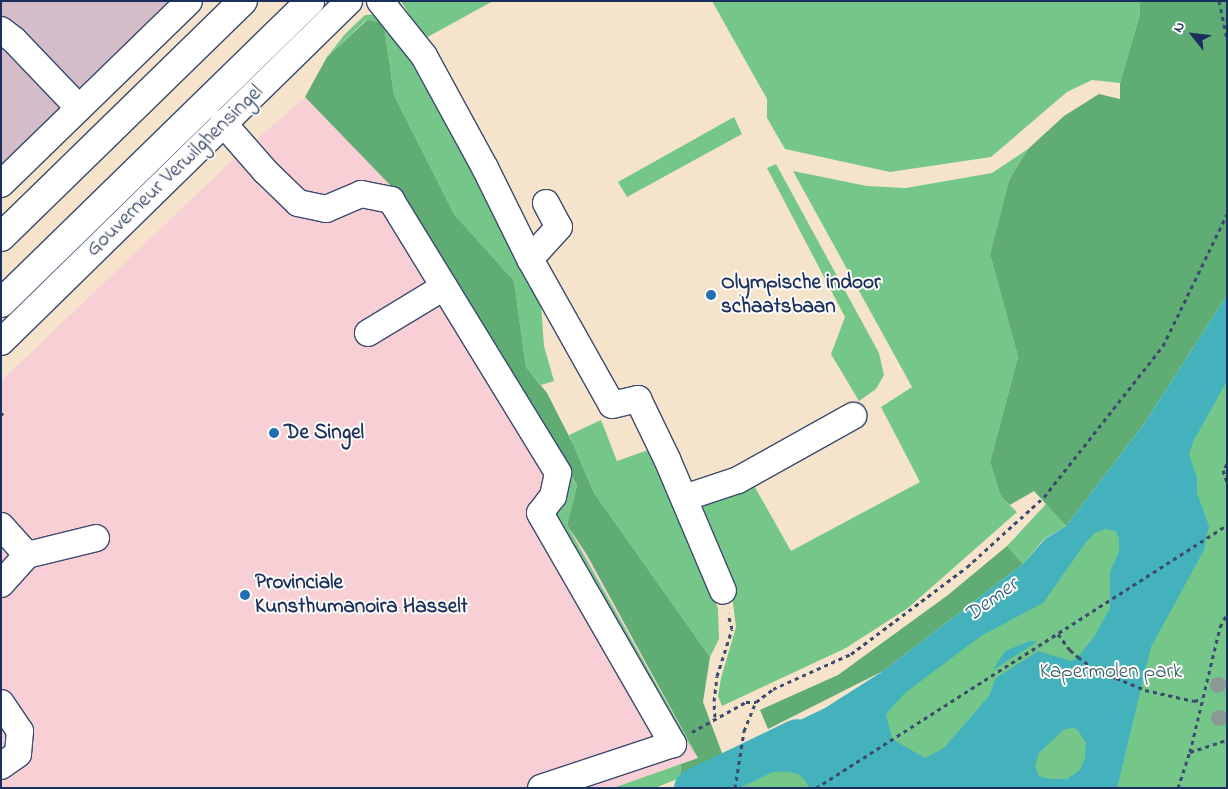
<!DOCTYPE html>
<style>
body{margin:0}
#map{position:relative;width:1228px;height:789px;overflow:hidden;background:#f5e4cb;font-family:"Indie Flower",sans-serif}
div>[style]{position:absolute}
[style*='--x']{left:calc(var(--x)*1px);top:calc(var(--y)*1px);width:calc(var(--w)*1px);rotate:calc(var(--a)*1deg)}
.built>*{inset:0;background:#f7cfd5}
.industrial>*{inset:0;background:#d2bdc8}
.green>*{inset:0;background:#75c789}
.forest>*{inset:0;background:#60ac75}
.water>*{inset:0;background:#43b2bc}
.river>*{height:39px;margin:-19.5px;padding:0 19.5px;transform-origin:19.5px;border-radius:19.5px;background:#43b2bc}
.path>*{height:3px;margin-top:-1.5px;transform-origin:0;background:repeating-linear-gradient(90deg,#3c4a6e 0 4px,transparent 0 8px)}
.roads{filter:drop-shadow(1px 0 #3c4a6e) drop-shadow(-1px 0 #3c4a6e) drop-shadow(0 1px #3c4a6e) drop-shadow(0 -1px #3c4a6e)}
.minor>*{height:26px;margin:-13px;padding:0 13px;transform-origin:13px;border-radius:13px;background:#fff}
.highway>*{height:28px;margin:-14px;padding:0 14px;transform-origin:14px;border-radius:14px;background:#fff}
.trees>*{width:16px;height:16px;margin:-8px;border-radius:50%;background:#8c9a96}
.dots>*{width:14px;height:14px;translate:-50% -50%;box-sizing:border-box;border:2px solid #fdfcf7;border-radius:50%}
span{translate:-50% -50%;white-space:nowrap;text-align:center;line-height:1.15;-webkit-text-stroke:4px #fdfcf7;paint-order:stroke}
.street-label{font-size:21px;color:#1b2f5e}
.poi-label{font-size:21px;color:#1b2f5e;font-weight:700}
.left{translate:0 -50%;text-align:left}
.park-label{font-size:21px;color:#365d6b}
.water-label{font-size:22px;color:#295d7f;font-style:italic}
.frame{position:absolute;inset:0;border:2px solid #1b2f5e;pointer-events:none}
.north{position:absolute;left:1168px;top:10px;width:50px;height:50px;-webkit-text-stroke:4px #fdfcf7;paint-order:stroke;rotate:299deg;font-size:14px;font-weight:700;line-height:20px;text-align:center;color:#1b2f5e}
.north::after{content:'';display:block;margin:auto;width:18px;height:22px;background:#1b2f5e;clip-path:polygon(50% 0,100% 100%,50% 72%,0 100%)}
</style>
<div id="map">
<div class="built">
<div style="clip-path:polygon(305px 97px,394px 189px,488px 348px,567px 525px,587px 555px,698px 758px,613px 788px,1px 788px,1px 381px,223px 169px)"></div>
</div>
<div class="industrial">
<div style="clip-path:polygon(1px 1px,174px 1px,1px 170px)"></div>
</div>
<div class="green">
<div style="clip-path:polygon(401px 1px,493px 1px,424px 39px)"></div>
<div style="clip-path:polygon(712px 1px,1139px 1px,1140px 14px,1120px 83px,1092px 80px,1067px 92px,991px 157px,890px 172px,785px 149px,767px 118px,767px 99px)"></div>
<div style="clip-path:polygon(379px 14px,404px 50px,540px 290px,544px 346px,554px 381px,541px 385px,526px 367px,514px 281px,454px 214px,394px 95px,385px 32px,382px 24px,366px 20px,327px 57px,345px 34px,365px 15px)"></div>
<div style="clip-path:polygon(734px 117px,742px 134px,627px 197px,618px 182px)"></div>
<div style="clip-path:polygon(1028px 149px,1009px 180px,990px 254px,1018px 357px,990px 462px,1001px 497px,1017px 512px,908px 608px,846px 648px,722px 706px,718px 696px,721px 678px,736px 627px,732px 596px,695px 503px,752px 482px,791px 551px,920px 482px,881px 407px,912px 387px,793px 171px,867px 186px,906px 188px,992px 173px)"></div>
<div style="clip-path:polygon(776px 164px,879px 353px,884px 375px,876px 389px,859px 401px,831px 354px,845px 317px,767px 168px)"></div>
<div style="clip-path:polygon(498px 347px,577px 485px,567px 525px,698px 758px,544px 513px,557px 496px,488px 348px)"></div>
<div style="clip-path:polygon(1227px 369px,1227px 788px,740px 788px,1015px 605px)"></div>
<div style="clip-path:polygon(601px 420px,617px 461px,648px 450px,718px 608px,719px 639px,710px 657px,594px 493px,569px 435px)"></div>
<div style="clip-path:polygon(1046px 504px,1066px 526px,1044px 539px,1023px 564px,1007px 546px)"></div>
<div style="clip-path:polygon(681px 764px,680px 778px,655px 788px,613px 788px)"></div>
</div>
<div class="forest">
<div style="clip-path:polygon(1139px 1px,1227px 1px,1227px 295px,1144px 424px,1066px 526px,1034px 491px,1010px 505px,1001px 497px,990px 462px,1018px 357px,990px 254px,1009px 180px,1028px 149px,1064px 116px,1099px 94px,1120px 99px,1120px 83px,1140px 14px)"></div>
<div style="clip-path:polygon(367px 20px,382px 23px,385px 32px,394px 95px,454px 214px,514px 281px,526px 367px,547px 393px,573px 444px,594px 493px,710px 657px,703px 702px,725px 761px,680px 778px,681px 764px,698px 758px,587px 555px,567px 525px,577px 485px,498px 347px,488px 348px,394px 189px,305px 97px,327px 57px)"></div>
<div style="clip-path:polygon(1007px 546px,1023px 564px,883px 671px,768px 729px,760px 710px,838px 675px,948px 595px)"></div>
</div>
<div class="water">
<div style="clip-path:polygon(evenodd,1227px 295px,1227px 381px,1194px 440px,1189px 454px,1197px 478px,1197px 493px,1209px 526px,1204px 550px,1151px 647px,1117px 788px,809px 788px,805px 780px,798px 774px,789px 772px,757px 771px,746px 777px,752px 743px,825px 708px,883px 671px,1023px 564px,1045px 539px,1066px 526px,1144px 424px,1227px 295px,1105px 529px,1116px 531px,1119px 539px,1119px 552px,1110px 572px,1110px 608px,1094px 637px,1076px 659px,1071px 661px,1038px 651px,996px 678px,989px 696px,944px 748px,925px 758px,892px 739px,886px 714px,905px 693px,981px 636px,1043px 603px,1087px 541px,1095px 533px,1105px 529px,1227px 295px,1071px 728px,1077px 729px,1086px 743px,1085px 758px,1080px 770px,1067px 779px,1050px 779px,1039px 776px,1035px 766px,1039px 753px,1063px 730px,1071px 728px)"></div>
<div style="clip-path:polygon(1030px 641px,1037px 642px,993px 670px,1005px 651px)"></div>
</div>
<div class="river">
<div style="--x:693;--y:788;--w:115;--a:-25.7"></div>
</div>
<div class="path">
<div style="--x:1219;--y:1;--w:38;--a:78"></div>
<div style="--x:1;--y:415;--w:3;--a:-45"></div>
<div style="--x:1227;--y:464;--w:7;--a:124"></div>
<div style="--x:1223;--y:470;--w:13;--a:72"></div>
<div style="--x:1058;--y:634;--w:20;--a:53"></div>
<div style="--x:1070;--y:650;--w:11;--a:41"></div>
<div style="--x:1078;--y:657;--w:17;--a:36"></div>
<div style="--x:1092;--y:667;--w:26;--a:25"></div>
<div style="--x:1116;--y:678;--w:31;--a:22"></div>
<div style="--x:1145;--y:690;--w:50;--a:12.7"></div>
<div style="--x:1194;--y:701;--w:8;--a:-14"></div>
<div style="--x:715;--y:717;--w:16;--a:-94"></div>
<div style="--x:714;--y:701;--w:25;--a:-83"></div>
<div style="--x:717;--y:676;--w:49;--a:-72.3"></div>
<div style="--x:732;--y:629;--w:16;--a:-104"></div>
<div style="--x:692;--y:732;--w:62;--a:-29.1"></div>
<div style="--x:746;--y:702;--w:10;--a:0"></div>
<div style="--x:1190;--y:752;--w:39;--a:-18"></div>
<div style="--x:735;--y:788;--w:58;--a:-81"></div>
<div style="--x:744;--y:731;--w:31;--a:-68"></div>
<div style="--x:756;--y:702;--w:21;--a:-37"></div>
<div style="--x:773;--y:689;--w:85;--a:-24.2"></div>
<div style="--x:851;--y:654;--w:145;--a:-36.9"></div>
<div style="--x:967;--y:567;--w:104;--a:-42.3"></div>
<div style="--x:1044;--y:497;--w:192;--a:-51.8"></div>
<div style="--x:1163;--y:346;--w:147;--a:-64.1"></div>
<div style="--x:816;--y:788;--w:488;--a:-32.6"></div>
<div style="--x:1178;--y:788;--w:38;--a:-72"></div>
<div style="--x:1190;--y:752;--w:129;--a:-76.5"></div>
<div style="--x:1220;--y:627;--w:15;--a:-62"></div>
</div>
<div class="roads">
<div class="minor">
<div style="--x:380;--y:1;--w:70;--a:51.3"></div>
<div style="--x:424;--y:56;--w:128;--a:61.4"></div>
<div style="--x:485;--y:168;--w:102;--a:63.7"></div>
<div style="--x:1;--y:30;--w:16;--a:38"></div>
<div style="--x:14;--y:40;--w:94;--a:46.3"></div>
<div style="--x:223;--y:123;--w:64;--a:48.8"></div>
<div style="--x:265;--y:171;--w:46;--a:44.1"></div>
<div style="--x:298;--y:203;--w:29;--a:12"></div>
<div style="--x:326;--y:209;--w:38;--a:-23"></div>
<div style="--x:361;--y:194;--w:31;--a:11"></div>
<div style="--x:391;--y:200;--w:320;--a:58.5"></div>
<div style="--x:558;--y:473;--w:24;--a:102"></div>
<div style="--x:553;--y:496;--w:21;--a:127"></div>
<div style="--x:540;--y:513;--w:267;--a:60.1"></div>
<div style="--x:673;--y:744;--w:139;--a:161.6"></div>
<div style="--x:1;--y:184;--w:262;--a:-44.2"></div>
<div style="--x:546;--y:203;--w:27;--a:62"></div>
<div style="--x:559;--y:227;--w:43;--a:132.2"></div>
<div style="--x:530;--y:259;--w:167;--a:60.7"></div>
<div style="--x:612;--y:405;--w:27;--a:-13"></div>
<div style="--x:638;--y:399;--w:67;--a:64.2"></div>
<div style="--x:667;--y:459;--w:143;--a:67"></div>
<div style="--x:368;--y:333;--w:89;--a:-31.2"></div>
<div style="--x:1;--y:342;--w:487;--a:-44.4"></div>
<div style="--x:684;--y:498;--w:57;--a:-18.4"></div>
<div style="--x:738;--y:480;--w:132;--a:-29.1"></div>
<div style="--x:1;--y:526;--w:39;--a:48"></div>
<div style="--x:27;--y:555;--w:39;--a:132"></div>
<div style="--x:27;--y:555;--w:71;--a:-13.8"></div>
<div style="--x:1;--y:703;--w:34;--a:56"></div>
<div style="--x:20;--y:731;--w:23;--a:95"></div>
<div style="--x:18;--y:754;--w:21;--a:145"></div>
</div>
<div class="highway">
<div style="--x:1;--y:237;--w:338;--a:-44.3"></div>
<div style="--x:1;--y:303;--w:432;--a:-44.3"></div>
</div>
</div>
<div class="trees">
<div style="left:1218px;top:685px"></div>
<div style="left:1219px;top:718px"></div>
</div>
<div class="dots">
<div style="left:711px;top:295px;background:#1f6fb2"></div>
<div style="left:274px;top:433px;background:#1f6fb2"></div>
<div style="left:245px;top:595px;background:#1f6fb2"></div>
</div>
<div class="street-label">
<span style="left:175px;top:171px;rotate:-44deg">Gouverneur Verwilghensingel</span>
</div>
<div class="poi-label">
<span class="left" style="left:721px;top:295px">Olympische indoor<br>schaatsbaan</span>
<span class="left" style="left:284px;top:433px">De Singel</span>
<span class="left" style="left:255px;top:595px">Provinciale<br>Kunsthumanoira Hasselt</span>
</div>
<div class="park-label">
<span style="left:1111px;top:672px">Kapermolen park</span>
</div>
<div class="water-label">
<span style="left:992px;top:601px;rotate:-36deg">Demer</span>
</div>
<div class="frame"></div>
<div class="north">N</div>
</div>
